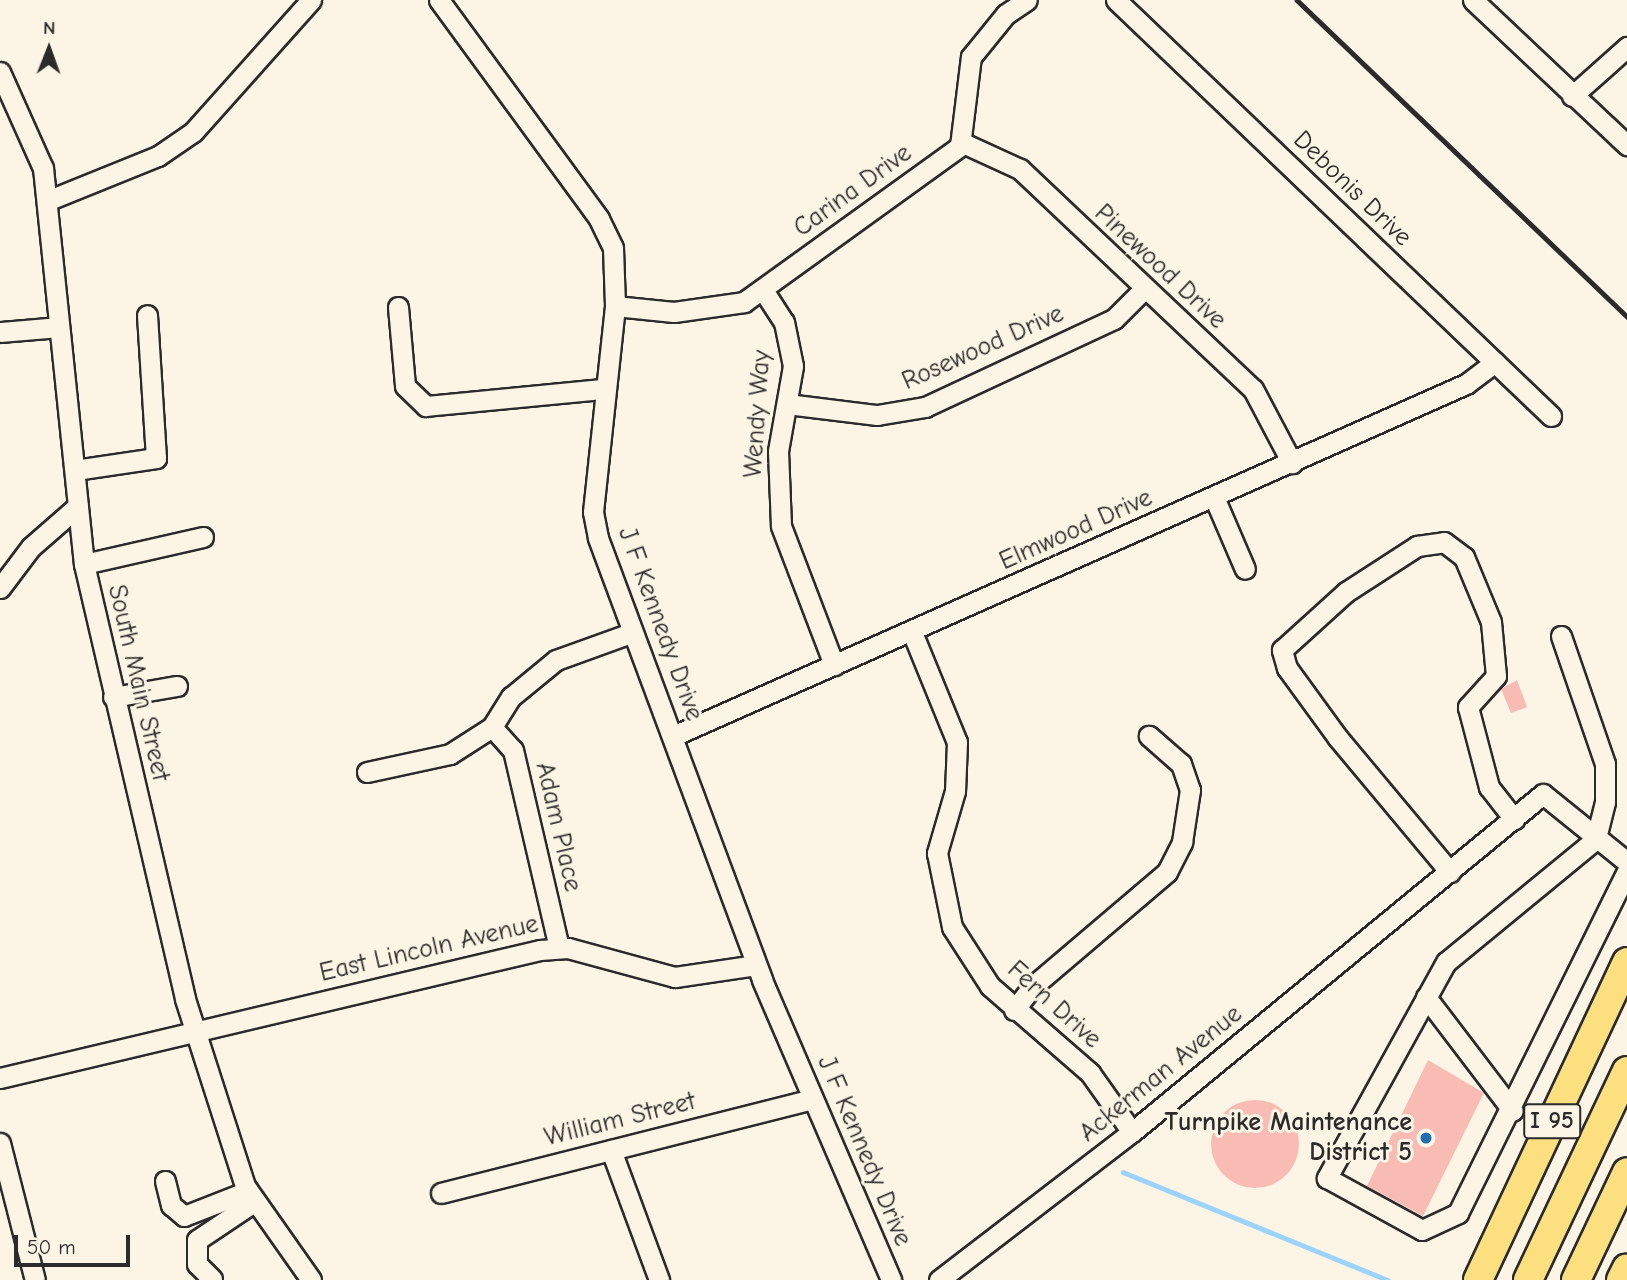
<!DOCTYPE html>
<style>
body{margin:0}
#map{position:relative;width:1627px;height:1280px;overflow:hidden;background:#fcf5e5;font-family:"Comic Neue",sans-serif}
div>[style]{position:absolute}
[style*='--x']{left:calc(var(--x)*1px);top:calc(var(--y)*1px);width:calc(var(--w)*1px);rotate:calc(var(--a)*1deg)}
.stream>*{height:4.5px;margin:-2.25px;padding:0 2.25px;transform-origin:2.25px;border-radius:2.25px;background:#9cd3fb}
.building>*{inset:0;background:#f8bcb5}
.round{border-radius:50%}
.roads{filter:drop-shadow(2px 0 #2b2b2b) drop-shadow(-2px 0 #2b2b2b) drop-shadow(0 2px #2b2b2b) drop-shadow(0 -2px #2b2b2b)}
.minor>*{height:19px;margin:-9.5px;padding:0 9.5px;transform-origin:9.5px;border-radius:9.5px;background:#fcf5e5}
.highway>*{height:28px;margin:-14px;padding:0 14px;transform-origin:14px;border-radius:14px;background:#fce080}
.rail>*{height:4.5px;margin:-2.25px;padding:0 2.25px;transform-origin:2.25px;border-radius:2.25px;background:#2b2b2b}
.dots>*{width:19px;height:19px;translate:-50% -50%;box-sizing:border-box;border:4px solid #fcf5e5;border-radius:50%}
span{translate:-50% -50%;white-space:nowrap;text-align:center;line-height:1.15;-webkit-text-stroke:6px #fcf5e5;paint-order:stroke}
.shield-label span{padding:2px 5px;background:#fcf5e5;border:2px solid;border-radius:5px;-webkit-text-stroke-width:0}
.shield-label{font-size:24px;color:#2b2b2b;font-weight:700}
.street-label{font-size:26px;color:#2b2b2b}
.poi-label{font-size:26px;color:#2b2b2b;font-weight:700}
.right{translate:-100% -50%;text-align:right}
.north{position:absolute;left:14px;top:14px;width:70px;height:70px;-webkit-text-stroke:5px #fcf5e5;paint-order:stroke;rotate:1deg;font-size:19px;font-weight:700;line-height:28px;text-align:center;color:#2b2b2b}
.north::after{content:'';display:block;margin:auto;width:24px;height:32px;background:#2b2b2b;clip-path:polygon(50% 0,100% 100%,50% 72%,0 100%)}
.scale{position:absolute;left:14px;top:1235px;width:116px;height:32px;box-sizing:border-box;border:4px solid #2b2b2b;border-top:0;padding-left:9px;font-size:21px;line-height:24px;white-space:nowrap;color:#2b2b2b;-webkit-text-stroke:5px #fcf5e5;paint-order:stroke}
</style>
<div id="map">
<div class="stream">
<div style="--x:1123;--y:1172;--w:286;--a:22.2"></div>
</div>
<div class="building">
<div style="clip-path:polygon(1517px 680px,1527px 707px,1511px 713px,1501px 689px)"></div>
<div style="clip-path:polygon(1428px 1060px,1484px 1093px,1423px 1216px,1367px 1186px)"></div>
<div class="round" style="left:1211px;top:1100px;width:88px;height:88px"></div>
</div>
<div class="roads">
<div class="minor">
<div style="--x:439;--y:0;--w:271;--a:53.8"></div>
<div style="--x:599;--y:219;--w:32;--a:64"></div>
<div style="--x:613;--y:248;--w:58;--a:88"></div>
<div style="--x:615;--y:306;--w:207;--a:96.1"></div>
<div style="--x:593;--y:512;--w:26;--a:79"></div>
<div style="--x:598;--y:538;--w:471;--a:69.6"></div>
<div style="--x:762;--y:980;--w:327;--a:66.7"></div>
<div style="--x:1116;--y:0;--w:602;--a:43.72"></div>
<div style="--x:1473;--y:0;--w:212;--a:43.3"></div>
<div style="--x:0;--y:72;--w:105;--a:65.9"></div>
<div style="--x:43;--y:168;--w:398;--a:84.1"></div>
<div style="--x:84;--y:564;--w:447;--a:76.9"></div>
<div style="--x:185;--y:999;--w:196;--a:72.2"></div>
<div style="--x:245;--y:1186;--w:115;--a:54.9"></div>
<div style="--x:1572;--y:96;--w:74;--a:-41.7"></div>
<div style="--x:961;--y:142;--w:65;--a:24.6"></div>
<div style="--x:1020;--y:169;--w:320;--a:43.4"></div>
<div style="--x:1253;--y:389;--w:84;--a:62.2"></div>
<div style="--x:49;--y:200;--w:118;--a:-22"></div>
<div style="--x:158;--y:156;--w:42;--a:-34.4"></div>
<div style="--x:193;--y:132;--w:177;--a:-48.2"></div>
<div style="--x:763;--y:290;--w:38;--a:57"></div>
<div style="--x:784;--y:322;--w:45;--a:78.4"></div>
<div style="--x:793;--y:366;--w:86;--a:100"></div>
<div style="--x:778;--y:451;--w:75;--a:87.7"></div>
<div style="--x:781;--y:526;--w:149;--a:69.1"></div>
<div style="--x:615;--y:306;--w:59;--a:5.8"></div>
<div style="--x:674;--y:312;--w:71;--a:-8.1"></div>
<div style="--x:744;--y:302;--w:266;--a:-35.8"></div>
<div style="--x:960;--y:146;--w:90;--a:-83"></div>
<div style="--x:971;--y:57;--w:55;--a:-50.9"></div>
<div style="--x:1006;--y:14;--w:25;--a:-34"></div>
<div style="--x:398;--y:307;--w:79;--a:84.9"></div>
<div style="--x:405;--y:386;--w:29;--a:44"></div>
<div style="--x:426;--y:406;--w:178;--a:-5.5"></div>
<div style="--x:0;--y:332;--w:59;--a:-4.8"></div>
<div style="--x:787;--y:404;--w:91;--a:7"></div>
<div style="--x:877;--y:415;--w:49;--a:-9.5"></div>
<div style="--x:925;--y:407;--w:208;--a:-25"></div>
<div style="--x:1114;--y:319;--w:41;--a:-45"></div>
<div style="--x:75;--y:470;--w:82;--a:-8.4"></div>
<div style="--x:156;--y:458;--w:143;--a:-93.6"></div>
<div style="--x:1214;--y:497;--w:78;--a:66.7"></div>
<div style="--x:84;--y:564;--w:122;--a:-12.8"></div>
<div style="--x:0;--y:588;--w:51;--a:-52.9"></div>
<div style="--x:31;--y:547;--w:62;--a:-41.1"></div>
<div style="--x:912;--y:632;--w:119;--a:67.8"></div>
<div style="--x:957;--y:742;--w:49;--a:92.3"></div>
<div style="--x:955;--y:791;--w:65;--a:106.2"></div>
<div style="--x:937;--y:853;--w:76;--a:78.5"></div>
<div style="--x:952;--y:927;--w:70;--a:57.2"></div>
<div style="--x:990;--y:986;--w:133;--a:41"></div>
<div style="--x:1090;--y:1073;--w:72;--a:54.6"></div>
<div style="--x:1561;--y:636;--w:135;--a:71"></div>
<div style="--x:1605;--y:764;--w:38;--a:90"></div>
<div style="--x:1605;--y:802;--w:38;--a:104"></div>
<div style="--x:1596;--y:839;--w:194;--a:140.6"></div>
<div style="--x:1446;--y:962;--w:247;--a:118.9"></div>
<div style="--x:1327;--y:1178;--w:108;--a:28.7"></div>
<div style="--x:1422;--y:1230;--w:40;--a:-25"></div>
<div style="--x:1458;--y:1213;--w:381;--a:-63.7"></div>
<div style="--x:113;--y:697;--w:65;--a:-9.8"></div>
<div style="--x:492;--y:727;--w:31;--a:48"></div>
<div style="--x:513;--y:750;--w:202;--a:76.9"></div>
<div style="--x:673;--y:736;--w:868;--a:-23.94"></div>
<div style="--x:1466;--y:384;--w:36;--a:-37"></div>
<div style="--x:367;--y:772;--w:85;--a:-12.2"></div>
<div style="--x:450;--y:754;--w:50;--a:-32.7"></div>
<div style="--x:492;--y:727;--w:36;--a:-58"></div>
<div style="--x:511;--y:697;--w:58;--a:-39.4"></div>
<div style="--x:556;--y:660;--w:80;--a:-19.8"></div>
<div style="--x:1450;--y:872;--w:175;--a:-129.9"></div>
<div style="--x:1338;--y:738;--w:87;--a:-126.1"></div>
<div style="--x:1287;--y:668;--w:19;--a:-106"></div>
<div style="--x:1282;--y:650;--w:86;--a:-42.2"></div>
<div style="--x:1346;--y:592;--w:85;--a:-32.9"></div>
<div style="--x:1417;--y:546;--w:27;--a:-8"></div>
<div style="--x:1444;--y:542;--w:25;--a:37"></div>
<div style="--x:1464;--y:557;--w:70;--a:67.4"></div>
<div style="--x:1491;--y:622;--w:54;--a:84.7"></div>
<div style="--x:1496;--y:676;--w:42;--a:132.1"></div>
<div style="--x:1468;--y:707;--w:83;--a:75.3"></div>
<div style="--x:1489;--y:787;--w:41;--a:52"></div>
<div style="--x:1426;--y:997;--w:143;--a:52.7"></div>
<div style="--x:1014;--y:1010;--w:31;--a:-52"></div>
<div style="--x:1033;--y:986;--w:176;--a:-40.4"></div>
<div style="--x:1167;--y:872;--w:34;--a:-63"></div>
<div style="--x:1182;--y:842;--w:53;--a:-81.3"></div>
<div style="--x:1190;--y:790;--w:28;--a:-109"></div>
<div style="--x:1181;--y:764;--w:43;--a:-138.8"></div>
<div style="--x:0;--y:1078;--w:555;--a:-13.34"></div>
<div style="--x:540;--y:950;--w:28;--a:-4"></div>
<div style="--x:568;--y:948;--w:111;--a:15.2"></div>
<div style="--x:675;--y:977;--w:82;--a:-8.4"></div>
<div style="--x:0;--y:1143;--w:141;--a:75.7"></div>
<div style="--x:611;--y:1150;--w:139;--a:69.7"></div>
<div style="--x:165;--y:1181;--w:25;--a:76"></div>
<div style="--x:171;--y:1205;--w:17;--a:40"></div>
<div style="--x:184;--y:1216;--w:69;--a:-21.3"></div>
<div style="--x:441;--y:1193;--w:383;--a:-14.2"></div>
<div style="--x:212;--y:1279;--w:21;--a:-135"></div>
<div style="--x:197;--y:1264;--w:24;--a:-90"></div>
<div style="--x:197;--y:1240;--w:69;--a:-33.7"></div>
<div style="--x:939;--y:1280;--w:243;--a:-37.5"></div>
<div style="--x:1132;--y:1132;--w:532;--a:-39.43"></div>
<div style="--x:1543;--y:794;--w:108;--a:39"></div>
</div>
<div class="highway">
<div style="--x:1478;--y:1280;--w:351;--a:-64.9"></div>
<div style="--x:1528;--y:1280;--w:231;--a:-64.7"></div>
<div style="--x:1576;--y:1280;--w:119;--a:-64.7"></div>
<div style="--x:1621;--y:1280;--w:13;--a:-63"></div>
</div>
</div>
<div class="rail">
<div style="--x:1297;--y:0;--w:458;--a:43.8"></div>
</div>
<div class="dots">
<div style="left:1426px;top:1138px;background:#1f6fb2"></div>
</div>
<div class="shield-label">
<span style="left:1552px;top:1121px">I 95</span>
</div>
<div class="street-label">
<span style="left:1352px;top:189px;rotate:44deg">Debonis Drive</span>
<span style="left:853px;top:191px;rotate:-36deg">Carina Drive</span>
<span style="left:1160px;top:267px;rotate:43deg">Pinewood Drive</span>
<span style="left:983px;top:348px;rotate:-24deg">Rosewood Drive</span>
<span style="left:758px;top:414px;rotate:-86deg">Wendy Way</span>
<span style="left:1076px;top:530px;rotate:-24deg">Elmwood Drive</span>
<span style="left:660px;top:624px;rotate:70deg">J F Kennedy Drive</span>
<span style="left:138px;top:683px;rotate:77deg">South Main Street</span>
<span style="left:558px;top:827px;rotate:77deg">Adam Place</span>
<span style="left:429px;top:949px;rotate:-13deg">East Lincoln Avenue</span>
<span style="left:1054px;top:1005px;rotate:42deg">Fern Drive</span>
<span style="left:1161px;top:1074px;rotate:-39deg">Ackerman Avenue</span>
<span style="left:620px;top:1120px;rotate:-14deg">William Street</span>
<span style="left:864px;top:1151px;rotate:67deg">J F Kennedy Drive</span>
</div>
<div class="poi-label">
<span class="right" style="left:1412px;top:1138px">Turnpike Maintenance<br>District 5</span>
</div>
<div class="north">N</div>
<div class="scale">50 m</div>
</div>
